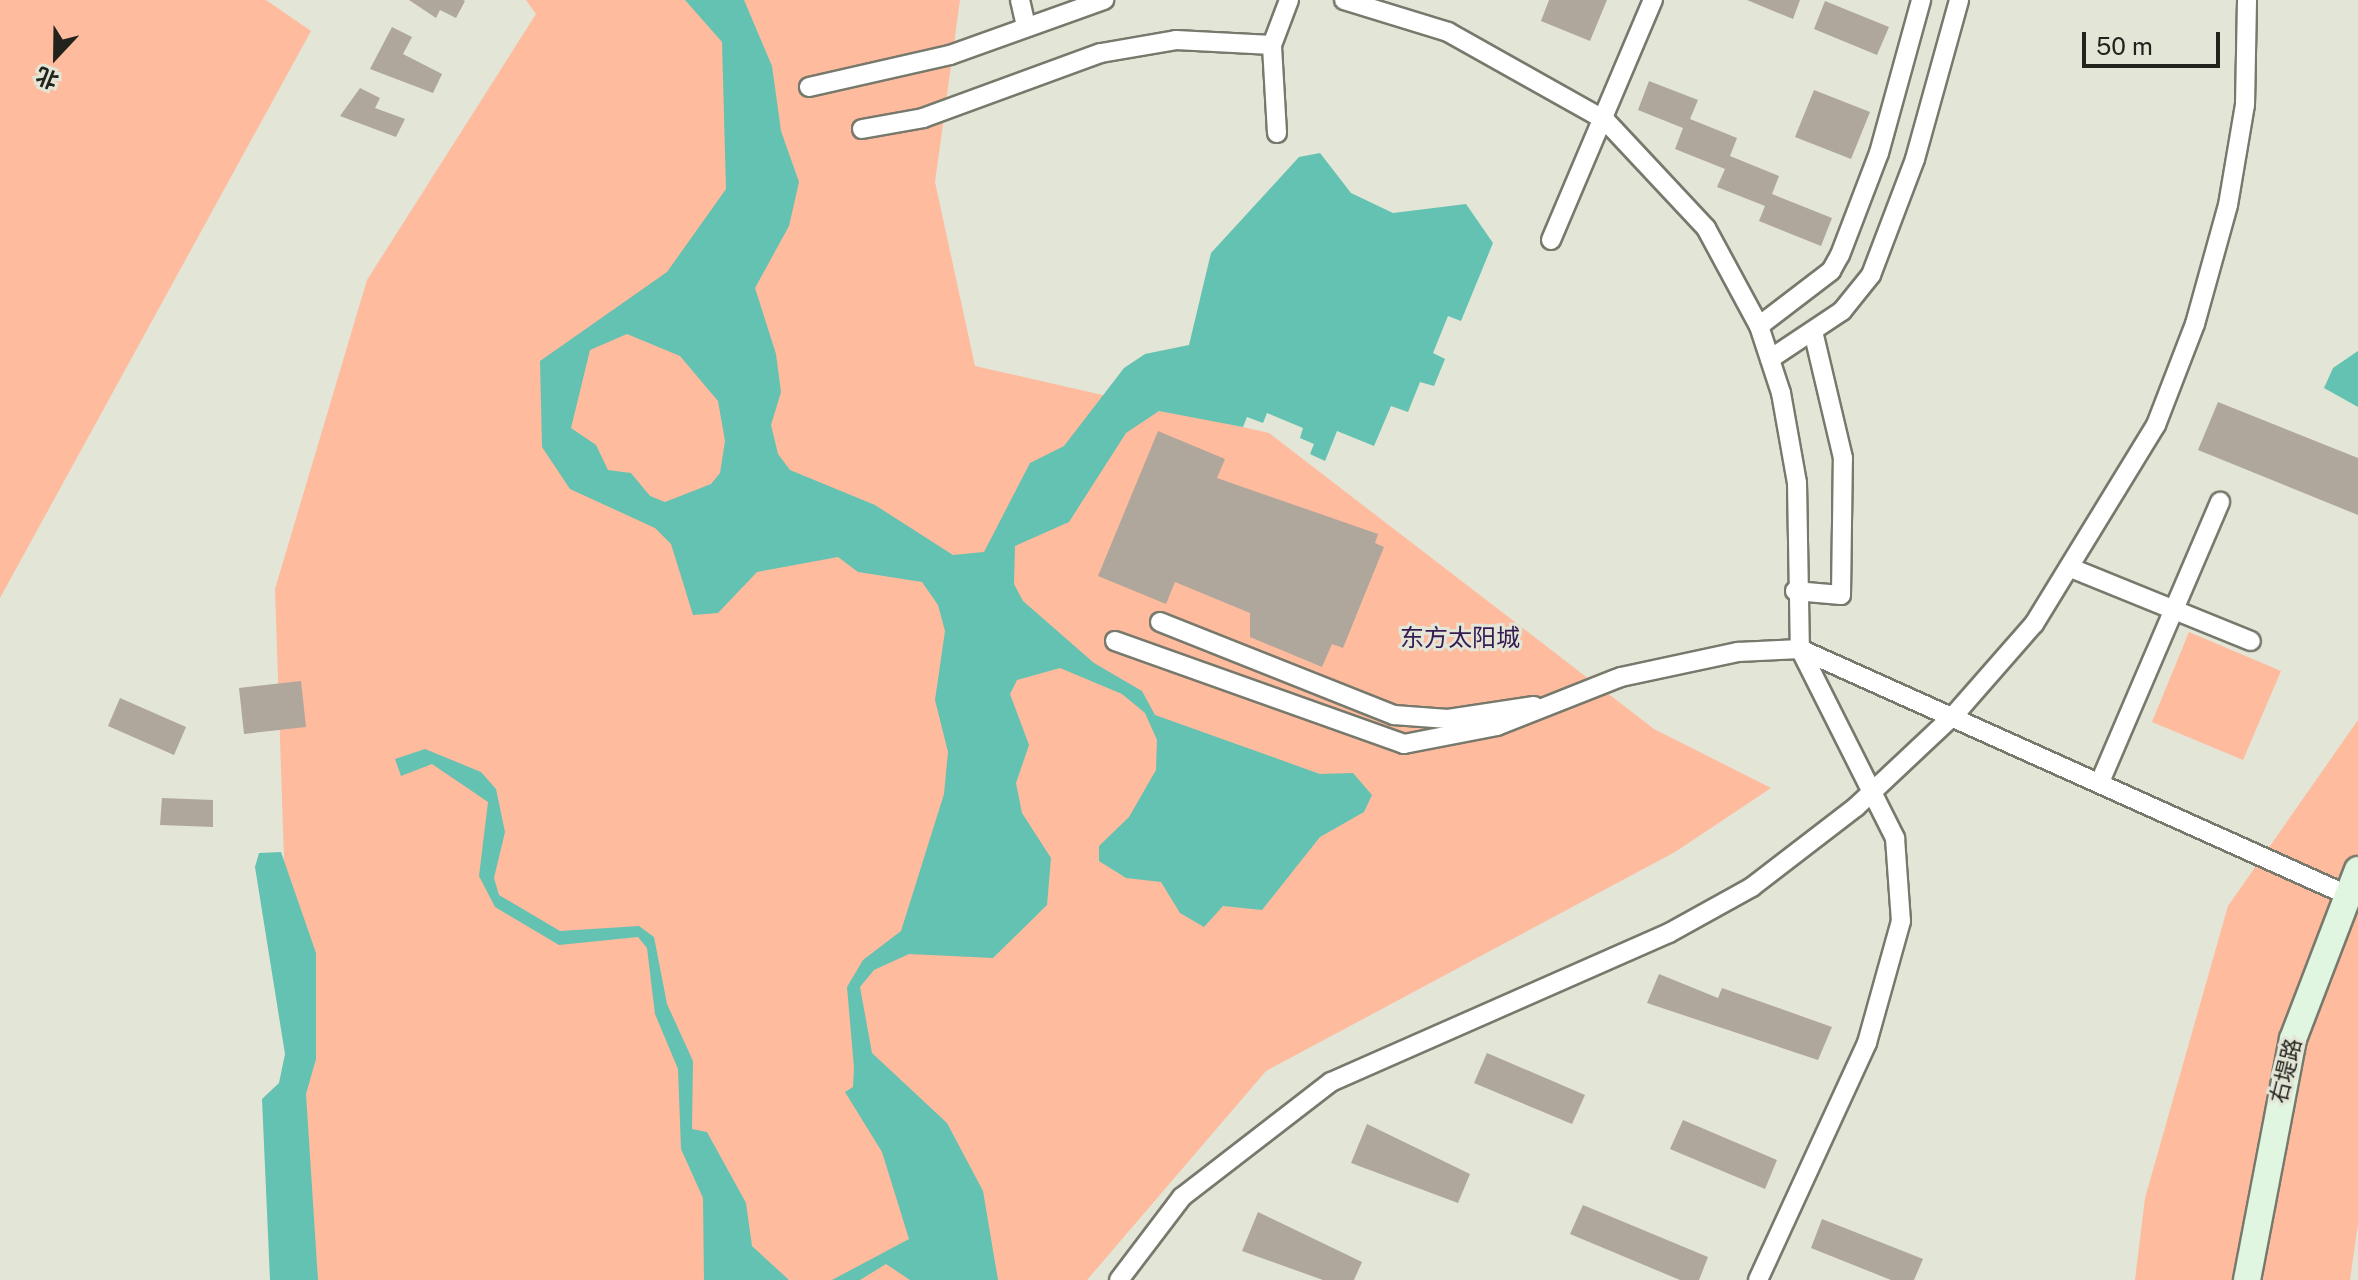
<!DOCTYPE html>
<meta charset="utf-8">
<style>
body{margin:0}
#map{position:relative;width:2358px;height:1280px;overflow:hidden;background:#e3e5d7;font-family:"Public Sans","Noto Sans SC",sans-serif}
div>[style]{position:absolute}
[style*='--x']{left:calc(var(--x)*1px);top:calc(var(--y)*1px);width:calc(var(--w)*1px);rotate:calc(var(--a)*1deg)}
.green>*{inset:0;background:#febb9e}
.water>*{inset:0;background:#63c2b1}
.building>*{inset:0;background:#afa79b}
.roads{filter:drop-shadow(2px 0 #77796c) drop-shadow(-2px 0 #77796c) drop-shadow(0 2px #77796c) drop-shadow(0 -2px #77796c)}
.street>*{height:18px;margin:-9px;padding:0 9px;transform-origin:9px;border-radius:9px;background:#fff}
.secondary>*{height:26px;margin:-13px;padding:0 13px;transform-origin:13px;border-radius:13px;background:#e0f6e1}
span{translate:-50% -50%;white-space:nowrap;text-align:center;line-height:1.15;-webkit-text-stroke:6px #e3e5d7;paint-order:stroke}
.street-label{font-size:22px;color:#23231e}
.neighbourhood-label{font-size:24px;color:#361a52}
.north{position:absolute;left:16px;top:16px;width:80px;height:80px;-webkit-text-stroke:6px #e3e5d7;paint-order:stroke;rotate:202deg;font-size:22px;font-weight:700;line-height:32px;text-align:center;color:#23231e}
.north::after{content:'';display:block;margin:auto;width:28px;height:36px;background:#23231e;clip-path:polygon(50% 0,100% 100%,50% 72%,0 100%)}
.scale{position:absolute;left:2082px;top:32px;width:138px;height:36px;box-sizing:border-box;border:4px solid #23231e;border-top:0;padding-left:10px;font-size:24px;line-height:28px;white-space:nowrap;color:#23231e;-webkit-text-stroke:6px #e3e5d7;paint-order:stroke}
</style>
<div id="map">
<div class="green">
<div style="clip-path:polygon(0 0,266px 0,311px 31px,0 598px)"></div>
<div style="clip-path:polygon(526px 0,960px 0,935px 182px,975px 366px,1269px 433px,1654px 729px,1771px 788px,1675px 852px,1266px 1071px,1087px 1280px,298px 1280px,275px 589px,367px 280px,536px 14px)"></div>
<div style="clip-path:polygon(2189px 632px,2281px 671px,2243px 760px,2152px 722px)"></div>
<div style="clip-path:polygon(2358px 720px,2358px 1224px,2350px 1280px,2135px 1280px,2145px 1198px,2228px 906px)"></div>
</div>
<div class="water">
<div style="clip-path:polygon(evenodd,685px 0,744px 0,772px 66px,781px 131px,799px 182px,789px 226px,755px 288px,776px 354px,781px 392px,771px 425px,778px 454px,790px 470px,875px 505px,953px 555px,984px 552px,1030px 463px,1064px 446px,1124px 368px,1145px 354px,1189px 345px,1211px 253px,1299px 157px,1320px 153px,1351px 193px,1393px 213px,1466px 204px,1493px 243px,1461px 321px,1448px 316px,1433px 353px,1445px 359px,1434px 386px,1420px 382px,1408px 412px,1391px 406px,1374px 446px,1337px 431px,1325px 461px,1310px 454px,1314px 444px,1300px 438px,1303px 428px,1267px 413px,1263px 423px,1247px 417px,1243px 427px,1159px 411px,1126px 433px,1069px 522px,1015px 546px,1014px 584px,1023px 601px,1094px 663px,1142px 691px,1155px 715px,1320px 774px,1353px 773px,1372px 795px,1364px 812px,1320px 837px,1262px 910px,1223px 906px,1204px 927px,1180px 913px,1161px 882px,1126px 878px,1099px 861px,1099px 846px,1129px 817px,1156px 770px,1157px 740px,1145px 713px,1122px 694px,1060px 668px,1017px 680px,1010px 694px,1029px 745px,1016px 783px,1022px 813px,1051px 858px,1047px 905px,993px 958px,909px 954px,874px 970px,860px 987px,872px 1053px,947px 1123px,983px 1191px,998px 1280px,910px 1280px,886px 1264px,860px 1280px,832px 1280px,909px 1239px,882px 1152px,845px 1092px,853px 1087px,854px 1068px,847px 987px,863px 960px,901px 931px,944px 794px,948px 752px,935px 700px,945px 631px,938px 605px,922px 582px,858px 572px,838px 557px,757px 572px,718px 613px,693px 615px,671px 544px,655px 528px,570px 489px,542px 447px,540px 361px,667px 272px,726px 189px,722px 42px,685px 0,627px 334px,680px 356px,718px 401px,725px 441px,720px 473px,711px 484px,665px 502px,650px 496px,631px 473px,608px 470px,596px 445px,571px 428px,590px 350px,627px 334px)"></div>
<div style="clip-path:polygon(2358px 351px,2358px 407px,2324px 388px,2333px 368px)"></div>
<div style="clip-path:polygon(425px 749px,481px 772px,496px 789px,505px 832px,494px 878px,499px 895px,560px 931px,639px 926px,654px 937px,667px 1004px,693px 1061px,692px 1129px,707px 1132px,746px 1203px,752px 1246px,789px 1280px,704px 1280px,703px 1198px,681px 1149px,678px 1069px,655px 1014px,647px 948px,638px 937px,559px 945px,495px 907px,479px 876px,488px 802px,432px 764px,401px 776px,395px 759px)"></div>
<div style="clip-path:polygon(281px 852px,316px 953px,316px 1059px,306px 1094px,318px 1280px,270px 1280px,262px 1099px,279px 1083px,285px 1054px,255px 867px,259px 853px)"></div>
</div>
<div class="building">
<div style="clip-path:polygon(409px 0,463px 0,465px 1px,456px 18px,440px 10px,436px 18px)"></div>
<div style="clip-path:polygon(1549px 0,1607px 0,1590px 41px,1541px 21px)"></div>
<div style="clip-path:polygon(1747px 0,1800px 0,1793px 19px)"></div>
<div style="clip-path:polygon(1825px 1px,1889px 27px,1877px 55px,1814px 29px)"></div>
<div style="clip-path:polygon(392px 27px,412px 37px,403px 54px,442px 74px,433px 93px,370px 69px)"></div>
<div style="clip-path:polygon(1649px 81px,1698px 100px,1690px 119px,1737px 138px,1730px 156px,1779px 176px,1772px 194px,1832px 218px,1821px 246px,1759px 221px,1765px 206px,1717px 187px,1725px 169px,1675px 149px,1683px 128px,1638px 110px)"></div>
<div style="clip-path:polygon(360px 88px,380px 98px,375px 108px,405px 119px,396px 137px,340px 116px)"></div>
<div style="clip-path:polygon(1814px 90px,1870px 112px,1851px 159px,1795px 137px)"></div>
<div style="clip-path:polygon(2218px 402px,2358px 458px,2358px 515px,2198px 450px)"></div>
<div style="clip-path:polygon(1158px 431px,1225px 459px,1217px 478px,1378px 534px,1375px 543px,1384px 547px,1343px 648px,1332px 644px,1322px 667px,1250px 637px,1250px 613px,1175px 582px,1166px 604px,1098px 576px)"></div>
<div style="clip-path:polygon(301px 681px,306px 727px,244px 734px,239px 688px)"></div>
<div style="clip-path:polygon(120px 698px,186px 727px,174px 755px,108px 726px)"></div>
<div style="clip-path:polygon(162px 798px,213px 800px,213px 827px,160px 825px)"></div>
<div style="clip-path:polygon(1659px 974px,1718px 998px,1722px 988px,1832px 1027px,1818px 1060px,1647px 1003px)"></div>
<div style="clip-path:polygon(1487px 1053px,1585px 1095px,1572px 1124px,1474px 1083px)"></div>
<div style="clip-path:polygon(1683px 1120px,1777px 1160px,1765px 1189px,1670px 1149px)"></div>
<div style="clip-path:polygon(1367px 1124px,1470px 1174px,1458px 1203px,1351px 1163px)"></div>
<div style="clip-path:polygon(1583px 1205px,1708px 1257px,1699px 1280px,1680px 1280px,1570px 1234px)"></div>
<div style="clip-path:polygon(1258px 1212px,1362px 1262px,1354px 1280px,1323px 1280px,1242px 1251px)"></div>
<div style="clip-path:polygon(1822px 1219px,1923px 1259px,1914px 1280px,1891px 1280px,1811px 1248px)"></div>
</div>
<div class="roads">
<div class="street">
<div style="--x:1020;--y:0;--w:28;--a:77"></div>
<div style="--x:1344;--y:0;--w:109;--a:17.1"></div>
<div style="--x:1448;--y:32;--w:180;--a:29.3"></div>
<div style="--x:1605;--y:120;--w:148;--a:46.9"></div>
<div style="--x:1706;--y:228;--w:111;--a:61.6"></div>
<div style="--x:1759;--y:326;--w:71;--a:71.8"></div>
<div style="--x:1781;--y:393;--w:91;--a:79.9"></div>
<div style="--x:1797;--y:483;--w:166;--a:89"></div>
<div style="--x:1800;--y:649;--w:212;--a:63.3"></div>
<div style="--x:1895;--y:838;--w:83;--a:85.9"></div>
<div style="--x:1901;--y:921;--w:127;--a:105.6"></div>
<div style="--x:1867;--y:1043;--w:261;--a:114.7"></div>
<div style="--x:809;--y:87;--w:145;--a:-12.8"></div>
<div style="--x:950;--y:55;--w:164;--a:-19.7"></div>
<div style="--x:862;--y:129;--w:62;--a:-10.2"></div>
<div style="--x:923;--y:118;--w:189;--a:-20.1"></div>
<div style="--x:1101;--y:53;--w:76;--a:-9.8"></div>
<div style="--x:1176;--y:40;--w:96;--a:3"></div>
<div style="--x:1277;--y:133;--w:88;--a:-93.3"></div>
<div style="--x:1272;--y:45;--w:48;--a:-69.3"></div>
<div style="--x:1551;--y:240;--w:261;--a:-67"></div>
<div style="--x:1759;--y:326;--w:91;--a:-37.4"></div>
<div style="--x:1831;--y:271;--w:18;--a:-61"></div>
<div style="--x:1840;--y:255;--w:109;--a:-69.1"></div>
<div style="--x:1879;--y:153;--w:159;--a:-74.6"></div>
<div style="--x:1770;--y:359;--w:87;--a:-33.7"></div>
<div style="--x:1842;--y:311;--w:46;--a:-51.1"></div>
<div style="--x:1871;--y:275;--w:124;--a:-69.2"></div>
<div style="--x:1915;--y:159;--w:165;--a:-74.5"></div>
<div style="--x:2071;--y:568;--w:194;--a:22.1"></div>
<div style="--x:1795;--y:591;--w:46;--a:5"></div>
<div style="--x:1841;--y:595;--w:137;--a:-89.2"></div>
<div style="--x:1843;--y:458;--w:130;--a:-103.3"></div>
<div style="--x:1160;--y:622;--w:252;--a:21.7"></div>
<div style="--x:1394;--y:715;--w:54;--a:4.2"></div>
<div style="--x:1448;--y:719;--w:87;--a:-8.6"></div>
<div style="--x:1115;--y:641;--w:307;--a:19.6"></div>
<div style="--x:1404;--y:744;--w:95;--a:-11"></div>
<div style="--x:1497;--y:726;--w:133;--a:-21.6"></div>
<div style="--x:1621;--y:677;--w:120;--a:-12.1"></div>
<div style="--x:1738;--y:652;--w:62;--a:-2.8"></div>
<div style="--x:1800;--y:649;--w:598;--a:24.21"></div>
<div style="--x:2100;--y:782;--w:305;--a:-66.8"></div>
<div style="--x:1119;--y:1280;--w:104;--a:-52.8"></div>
<div style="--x:1182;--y:1197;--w:188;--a:-37.7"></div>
<div style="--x:1331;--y:1082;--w:369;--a:-23.8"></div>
<div style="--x:1669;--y:933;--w:95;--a:-29"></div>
<div style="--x:1752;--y:887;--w:131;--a:-37.6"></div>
<div style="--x:1856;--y:807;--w:137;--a:-43.2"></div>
<div style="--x:1956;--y:713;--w:118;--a:-48.8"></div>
<div style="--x:2034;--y:624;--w:233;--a:-58.5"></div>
<div style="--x:2156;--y:425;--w:108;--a:-68.9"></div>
<div style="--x:2195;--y:324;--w:123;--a:-74.5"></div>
<div style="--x:2228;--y:205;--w:101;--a:-80.4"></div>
<div style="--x:2245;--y:105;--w:105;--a:-88.9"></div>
</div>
<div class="secondary">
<div style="--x:2247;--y:1280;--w:245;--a:-79.2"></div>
<div style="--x:2293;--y:1039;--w:181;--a:-69"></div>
</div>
</div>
<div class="street-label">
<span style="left:2286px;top:1071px;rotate:-76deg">右堤路</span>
</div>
<div class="neighbourhood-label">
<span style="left:1460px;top:638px">东方太阳城</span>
</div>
<div class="north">北</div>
<div class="scale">50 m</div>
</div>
